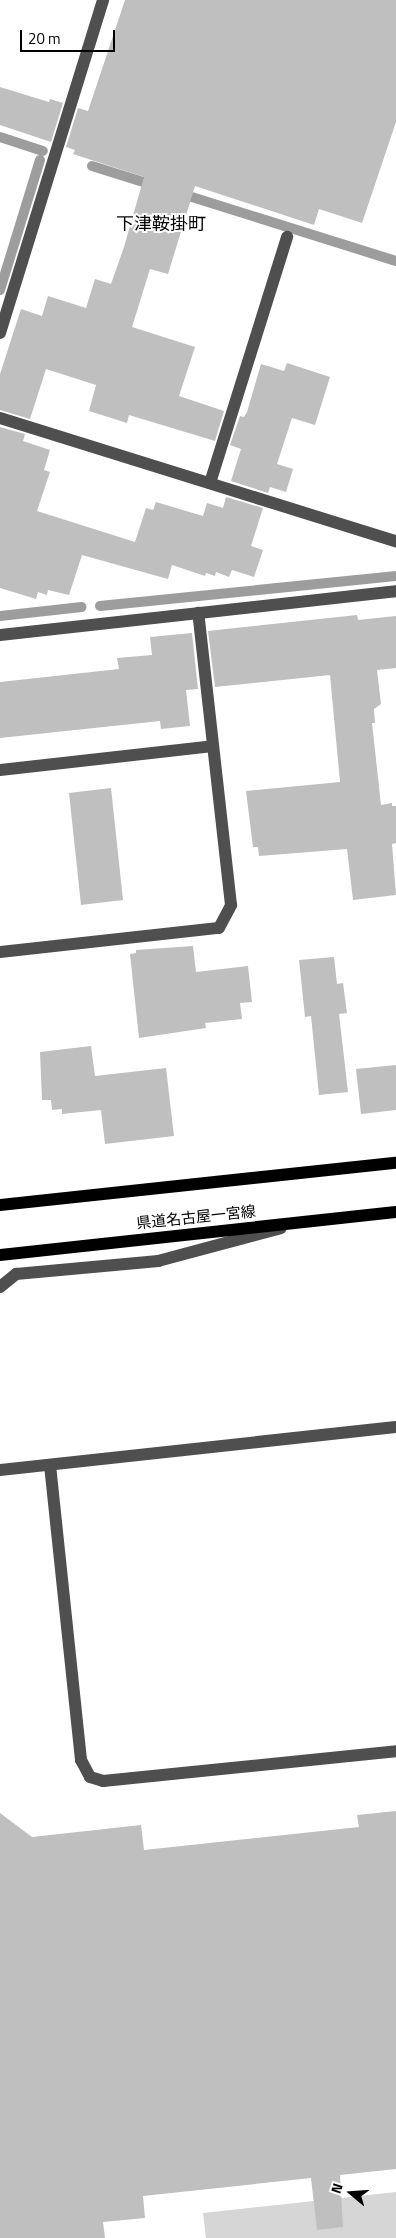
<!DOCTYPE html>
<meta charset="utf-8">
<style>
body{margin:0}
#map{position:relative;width:396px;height:2238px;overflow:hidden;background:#fff;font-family:"Titillium Web","Noto Sans JP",sans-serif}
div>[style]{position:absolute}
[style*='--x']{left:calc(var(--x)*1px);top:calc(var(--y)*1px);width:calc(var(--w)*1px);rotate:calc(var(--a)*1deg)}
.green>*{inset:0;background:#d6d6d6}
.stream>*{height:10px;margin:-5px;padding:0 5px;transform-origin:5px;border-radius:5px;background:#9d9d9d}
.building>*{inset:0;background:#bfbfbf}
.minor>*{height:12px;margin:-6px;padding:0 6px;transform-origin:6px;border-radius:6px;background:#4f4f4f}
.major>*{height:12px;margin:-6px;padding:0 6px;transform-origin:6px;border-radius:6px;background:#000}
span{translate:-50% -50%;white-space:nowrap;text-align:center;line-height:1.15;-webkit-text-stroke:4px #fff;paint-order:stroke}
.street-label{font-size:15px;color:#000}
.quarter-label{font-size:18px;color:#000}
.north{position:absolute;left:326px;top:2168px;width:50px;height:50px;-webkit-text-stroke:4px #fff;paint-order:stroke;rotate:288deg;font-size:14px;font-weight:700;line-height:20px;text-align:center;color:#000}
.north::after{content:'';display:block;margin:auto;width:18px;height:22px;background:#000;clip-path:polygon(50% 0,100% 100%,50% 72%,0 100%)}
.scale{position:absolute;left:20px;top:30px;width:95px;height:22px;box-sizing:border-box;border:2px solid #000;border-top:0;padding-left:6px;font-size:15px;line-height:18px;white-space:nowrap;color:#000;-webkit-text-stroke:4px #fff;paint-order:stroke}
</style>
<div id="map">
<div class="green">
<div style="clip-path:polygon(396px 2192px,396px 2238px,206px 2238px,203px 2213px)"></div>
</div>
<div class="stream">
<div style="--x:0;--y:137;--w:45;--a:18"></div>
<div style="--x:92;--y:166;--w:67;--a:17.4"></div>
<div style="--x:179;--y:193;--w:227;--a:17.4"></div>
<div style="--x:0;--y:290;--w:136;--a:-72.9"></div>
<div style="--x:100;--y:606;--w:298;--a:-5.8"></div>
<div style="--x:0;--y:616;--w:82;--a:-6.3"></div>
</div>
<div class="building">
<div style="clip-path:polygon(125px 0,396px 0,396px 122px,362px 223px,319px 209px,314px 225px,195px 186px,168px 274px,150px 269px,132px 327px,195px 347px,179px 396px,224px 411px,215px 441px,129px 415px,127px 423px,89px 411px,96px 385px,46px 369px,30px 419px,0 410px,0 374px,21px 309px,42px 316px,48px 296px,86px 308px,95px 279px,111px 284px,124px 247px,144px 177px,73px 154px,75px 150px,66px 147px,78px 108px,88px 111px)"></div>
<div style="clip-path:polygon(0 87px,49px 102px,50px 99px,63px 103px,51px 142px,0 125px)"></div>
<div style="clip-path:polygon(287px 363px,330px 377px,315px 425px,292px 418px,277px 464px,293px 469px,286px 492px,270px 487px,268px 493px,231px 481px,241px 449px,230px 445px,240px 416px,244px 417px,247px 412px,261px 364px,284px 371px)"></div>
<div style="clip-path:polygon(0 427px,25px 434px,23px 441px,50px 450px,44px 470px,50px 472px,37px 511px,135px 542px,146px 508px,153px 510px,156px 502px,203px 516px,207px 503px,223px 508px,226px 497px,263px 508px,251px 546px,263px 550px,254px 577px,232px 570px,229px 577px,216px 572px,215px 576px,206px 573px,205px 576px,172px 565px,168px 579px,82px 555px,69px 595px,48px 590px,47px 595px,38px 592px,36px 599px,0 588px)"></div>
<div style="clip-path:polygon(357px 615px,358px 620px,396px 616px,396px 668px,377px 670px,381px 704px,374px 709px,375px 723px,372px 723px,381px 805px,392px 803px,392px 806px,396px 806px,396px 843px,392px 844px,396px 895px,353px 900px,347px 849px,259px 856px,258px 847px,253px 847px,246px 791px,340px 782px,330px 675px,215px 687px,208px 631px)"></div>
<div style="clip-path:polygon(192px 633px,198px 689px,186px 690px,190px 726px,161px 729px,160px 721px,0 738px,0 682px,119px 669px,117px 658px,152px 655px,150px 637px)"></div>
<div style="clip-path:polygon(111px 788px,123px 900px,81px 905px,69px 793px)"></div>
<div style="clip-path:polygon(193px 946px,196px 972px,248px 966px,252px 1002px,240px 1003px,242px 1019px,205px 1023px,206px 1028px,139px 1038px,130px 954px,136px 953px,136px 950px)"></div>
<div style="clip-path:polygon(334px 957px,337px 984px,343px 983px,347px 1013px,339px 1014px,348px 1092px,319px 1095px,311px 1016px,305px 1017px,299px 960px)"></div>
<div style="clip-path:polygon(91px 1046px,95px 1076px,166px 1068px,174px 1136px,105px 1144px,101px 1110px,62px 1114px,62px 1109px,52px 1110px,51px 1100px,42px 1100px,40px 1052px)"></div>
<div style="clip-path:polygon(396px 1065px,396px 1110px,361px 1114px,356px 1069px)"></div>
<div style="clip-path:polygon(396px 1811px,396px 2169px,340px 2175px,343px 2227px,317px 2230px,311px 2178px,143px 2196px,145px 2218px,103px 2222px,105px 2238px,0 2238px,0 1813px,32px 1837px,141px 1825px,144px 1850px,359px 1827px,357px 1815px)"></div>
</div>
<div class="minor">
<div style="--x:0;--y:333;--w:349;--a:-72.8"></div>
<div style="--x:0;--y:418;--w:415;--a:17.3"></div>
<div style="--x:210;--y:483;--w:258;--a:-72.6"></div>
<div style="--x:0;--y:635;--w:398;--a:-6.3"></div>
<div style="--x:0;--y:770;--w:214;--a:-6.4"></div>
<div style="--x:0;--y:952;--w:220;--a:-6.3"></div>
<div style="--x:219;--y:928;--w:26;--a:-62"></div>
<div style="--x:231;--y:905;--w:294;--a:-96.4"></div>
<div style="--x:0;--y:1287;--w:21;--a:-39"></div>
<div style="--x:16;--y:1274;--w:143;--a:-5.2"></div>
<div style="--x:158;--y:1261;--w:127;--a:-15"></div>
<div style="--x:50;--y:1465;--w:297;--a:84"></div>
<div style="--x:81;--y:1760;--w:19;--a:62"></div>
<div style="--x:90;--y:1777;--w:14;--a:17"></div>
<div style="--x:103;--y:1781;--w:295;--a:-5.8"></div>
<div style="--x:0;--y:1470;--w:398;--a:-6.2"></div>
</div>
<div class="major">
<div style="--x:0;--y:1205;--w:398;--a:-6.1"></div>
<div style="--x:0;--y:1255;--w:398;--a:-6.2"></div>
</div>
<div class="street-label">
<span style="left:196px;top:1217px;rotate:-6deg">県道名古屋一宮線</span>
</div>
<div class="quarter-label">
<span style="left:161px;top:224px">下津鞍掛町</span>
</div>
<div class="north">N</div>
<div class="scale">20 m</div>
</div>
